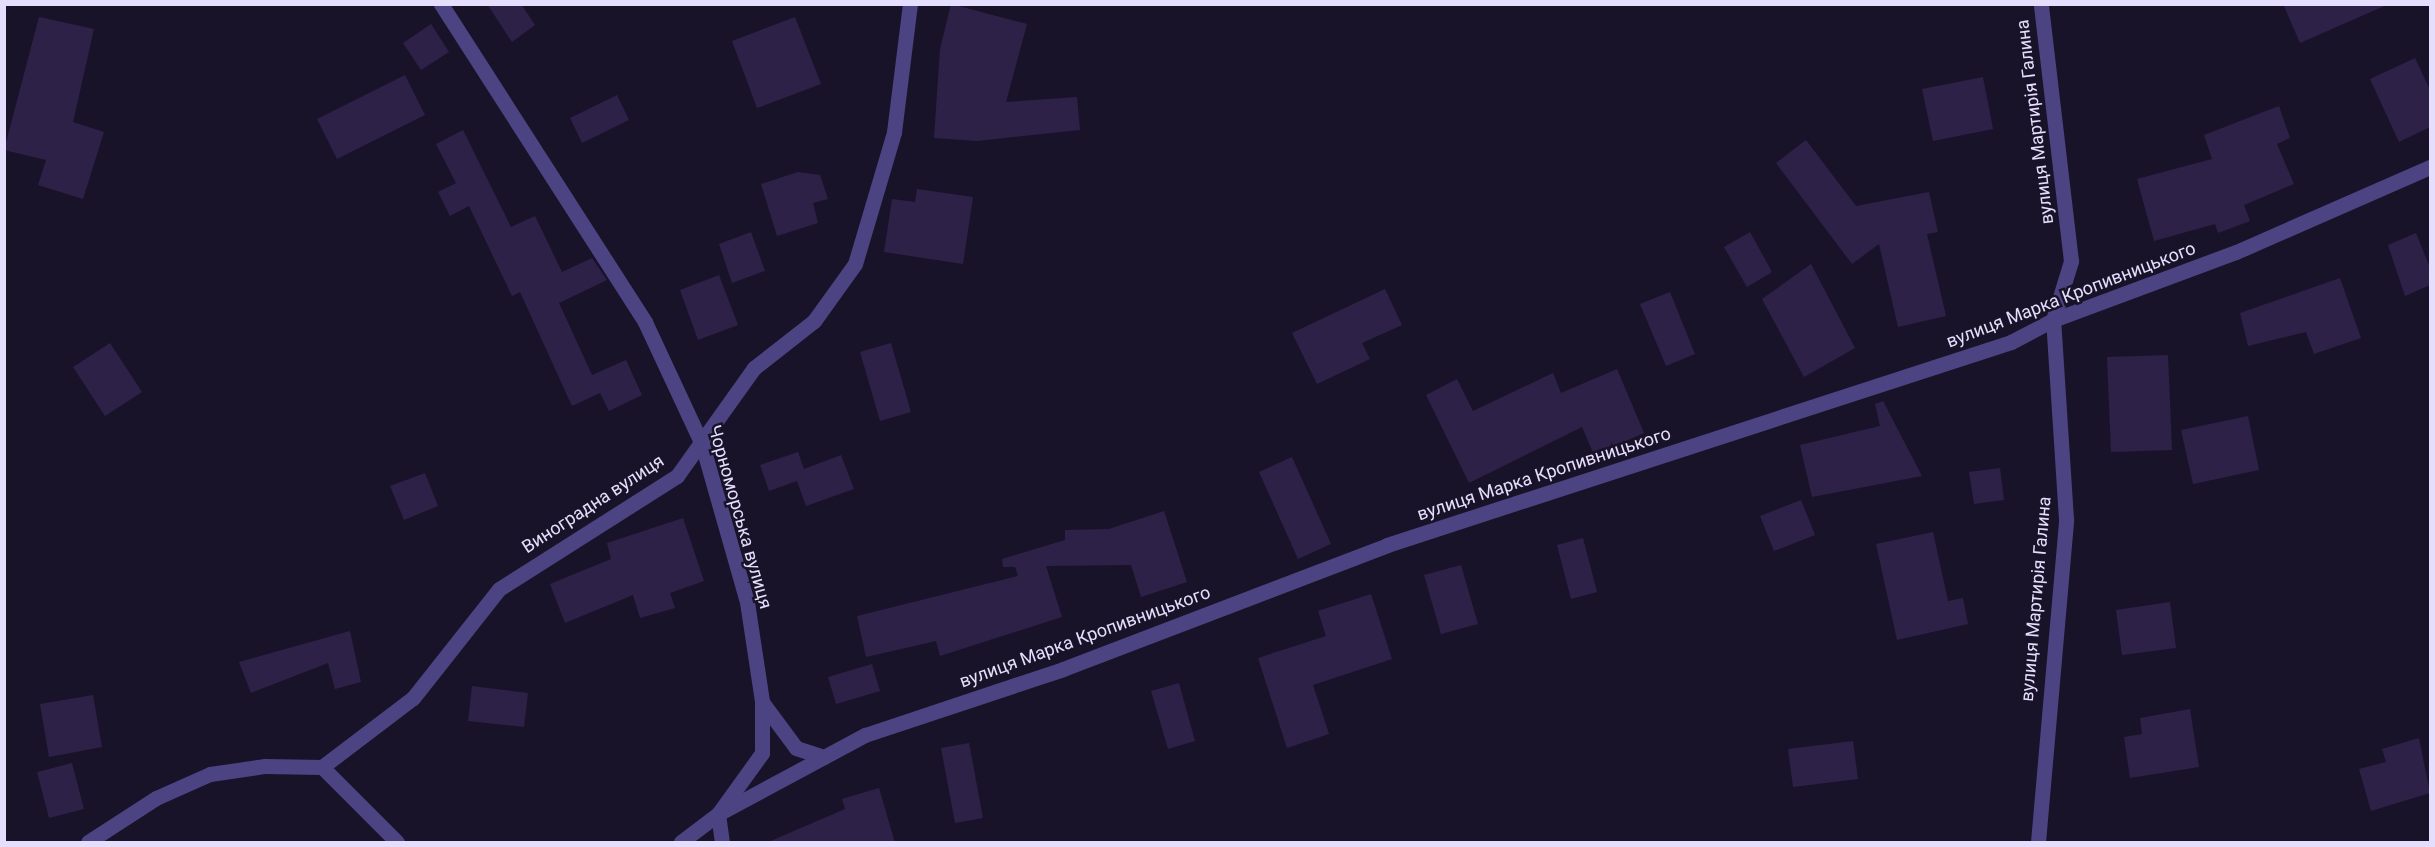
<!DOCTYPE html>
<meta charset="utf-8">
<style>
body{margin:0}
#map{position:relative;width:2435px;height:847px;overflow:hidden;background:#191329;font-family:Roboto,sans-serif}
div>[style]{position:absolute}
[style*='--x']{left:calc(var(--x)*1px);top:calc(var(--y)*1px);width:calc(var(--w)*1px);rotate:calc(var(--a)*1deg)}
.building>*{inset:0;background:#2d2148}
.minor>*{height:15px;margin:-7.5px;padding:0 7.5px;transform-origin:7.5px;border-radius:7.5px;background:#4c4482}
span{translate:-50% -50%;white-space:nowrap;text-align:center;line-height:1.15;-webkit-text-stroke:5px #191329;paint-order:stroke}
.street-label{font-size:18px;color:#e5defc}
.frame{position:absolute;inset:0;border:6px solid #e5defc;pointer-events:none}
</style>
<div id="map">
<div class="building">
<div style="clip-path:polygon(487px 4px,521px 4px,535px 25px,512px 42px)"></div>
<div style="clip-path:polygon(951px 4px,1027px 24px,1006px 102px,1077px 97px,1080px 130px,977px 141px,934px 138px,940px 49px)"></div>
<div style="clip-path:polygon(2283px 4px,2389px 4px,2300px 43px)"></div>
<div style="clip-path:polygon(39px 17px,94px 29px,73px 122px,104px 132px,83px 199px,38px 185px,46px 160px,4px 150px)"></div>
<div style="clip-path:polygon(795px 17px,821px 84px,757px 108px,732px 41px)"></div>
<div style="clip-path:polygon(431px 24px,449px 52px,421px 70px,403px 43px)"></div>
<div style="clip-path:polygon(2415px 58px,2430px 90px,2430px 127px,2399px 142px,2370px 79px)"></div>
<div style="clip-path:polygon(405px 75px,425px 115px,337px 159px,317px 119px)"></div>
<div style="clip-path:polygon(1983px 77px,1993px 129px,1933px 141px,1922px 89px)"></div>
<div style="clip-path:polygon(617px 95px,629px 120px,582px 143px,570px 118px)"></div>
<div style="clip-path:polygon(2279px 106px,2290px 138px,2277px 144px,2294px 184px,2244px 205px,2250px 221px,2218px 233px,2215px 224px,2154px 241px,2137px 179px,2212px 159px,2204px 135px)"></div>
<div style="clip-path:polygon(463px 130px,511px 227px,535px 216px,562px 272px,592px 258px,607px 280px,559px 303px,592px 375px,626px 360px,642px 395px,609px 411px,600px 393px,572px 406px,520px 292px,512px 296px,469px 206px,450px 216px,438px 192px,456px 183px,436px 144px)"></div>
<div style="clip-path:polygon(1806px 140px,1856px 206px,1929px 192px,1938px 232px,1927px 234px,1946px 316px,1898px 327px,1879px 244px,1852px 264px,1776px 163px)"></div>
<div style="clip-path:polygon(798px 172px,820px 175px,828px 199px,813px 203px,818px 223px,777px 236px,761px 184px)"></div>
<div style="clip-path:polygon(917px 189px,973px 197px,963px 264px,884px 252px,892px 199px,915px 202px)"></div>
<div style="clip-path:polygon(751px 232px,765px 271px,732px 283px,719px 244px)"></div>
<div style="clip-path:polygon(1750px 232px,1772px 272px,1747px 287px,1724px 247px)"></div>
<div style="clip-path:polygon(2416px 233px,2430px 268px,2430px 285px,2405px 296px,2388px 245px)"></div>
<div style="clip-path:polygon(1811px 264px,1855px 348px,1804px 377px,1762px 299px)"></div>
<div style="clip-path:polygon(719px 275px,738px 325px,698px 340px,680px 290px)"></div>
<div style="clip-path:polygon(2340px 278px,2361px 338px,2314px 354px,2306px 332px,2248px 346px,2240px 313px)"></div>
<div style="clip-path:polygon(1385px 289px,1402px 325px,1362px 343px,1370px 359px,1317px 384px,1292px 333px)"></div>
<div style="clip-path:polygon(1670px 292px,1695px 354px,1666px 366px,1640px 304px)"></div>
<div style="clip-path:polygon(110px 343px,142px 392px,105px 416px,73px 367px)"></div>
<div style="clip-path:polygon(891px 343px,911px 412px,880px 421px,860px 352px)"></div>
<div style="clip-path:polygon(2168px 355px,2172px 450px,2111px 452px,2107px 357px)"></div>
<div style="clip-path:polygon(1617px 369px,1644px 433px,1594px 455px,1582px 427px,1469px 483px,1426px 395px,1457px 379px,1473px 411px,1553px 373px,1561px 393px)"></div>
<div style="clip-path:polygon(1883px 401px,1922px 476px,1812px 497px,1800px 445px,1880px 426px,1875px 404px)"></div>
<div style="clip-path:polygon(2248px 416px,2259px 470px,2193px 484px,2181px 430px)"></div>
<div style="clip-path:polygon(798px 452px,804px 469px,841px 455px,854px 489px,806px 506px,797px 481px,769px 491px,760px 465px)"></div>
<div style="clip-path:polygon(1292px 457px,1331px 544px,1298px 559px,1259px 472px)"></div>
<div style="clip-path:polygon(2000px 468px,2004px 500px,1974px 504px,1969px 472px)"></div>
<div style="clip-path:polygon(425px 473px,438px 506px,404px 520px,390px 486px)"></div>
<div style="clip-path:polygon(1801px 500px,1815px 535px,1774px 551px,1760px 516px)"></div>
<div style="clip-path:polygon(1164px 511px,1187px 582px,1141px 597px,1131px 565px,1046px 566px,1062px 617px,940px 656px,936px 641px,866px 657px,857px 616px,1018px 576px,1015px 567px,1003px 567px,1002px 559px,1065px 540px,1065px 530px,1109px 529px)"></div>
<div style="clip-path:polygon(683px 518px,704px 581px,670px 593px,675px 608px,640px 618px,633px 595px,565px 623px,550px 584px,611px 559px,607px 543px)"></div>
<div style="clip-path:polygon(1933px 532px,1948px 601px,1963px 598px,1968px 624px,1897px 640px,1876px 544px)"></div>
<div style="clip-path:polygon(1583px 538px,1597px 592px,1571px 599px,1557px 545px)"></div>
<div style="clip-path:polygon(1461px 565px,1478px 624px,1441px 634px,1424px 575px)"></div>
<div style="clip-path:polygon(1371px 594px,1392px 659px,1313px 685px,1329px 734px,1287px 748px,1258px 658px,1326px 636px,1318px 611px)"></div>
<div style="clip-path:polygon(2170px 602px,2176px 648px,2122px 655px,2116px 610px)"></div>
<div style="clip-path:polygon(350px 631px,361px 682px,335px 689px,328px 663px,251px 693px,239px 662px)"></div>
<div style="clip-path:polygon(872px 664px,880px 691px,836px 704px,828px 677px)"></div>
<div style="clip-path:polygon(1179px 683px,1195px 741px,1168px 749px,1151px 691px)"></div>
<div style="clip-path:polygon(472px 686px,528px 693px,524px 727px,468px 721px)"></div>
<div style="clip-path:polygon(93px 695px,102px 747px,49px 757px,40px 704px)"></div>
<div style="clip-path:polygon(2190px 709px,2199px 767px,2130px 778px,2124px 737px,2142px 734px,2140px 718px)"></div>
<div style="clip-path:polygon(2419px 738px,2430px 793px,2371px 811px,2359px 769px,2386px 762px,2382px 749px)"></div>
<div style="clip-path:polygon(1853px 741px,1858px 779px,1793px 787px,1788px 749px)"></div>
<div style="clip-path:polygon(969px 743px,983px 818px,955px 823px,941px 748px)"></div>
<div style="clip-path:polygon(72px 763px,84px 809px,49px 818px,37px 772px)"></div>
<div style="clip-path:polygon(879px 788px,895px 843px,766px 843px,845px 809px,842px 799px)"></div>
</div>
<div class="minor">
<div style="--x:441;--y:4;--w:378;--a:57.3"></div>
<div style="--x:645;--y:322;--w:135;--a:65"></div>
<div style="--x:702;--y:444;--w:164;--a:74.1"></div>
<div style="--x:747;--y:602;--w:100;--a:81.4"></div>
<div style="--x:762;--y:701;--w:52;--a:90"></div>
<div style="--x:762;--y:753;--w:75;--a:125.8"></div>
<div style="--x:718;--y:814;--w:28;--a:82"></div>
<div style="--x:762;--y:702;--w:57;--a:53.5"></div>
<div style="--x:796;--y:748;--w:29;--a:18"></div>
<div style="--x:322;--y:767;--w:106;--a:45"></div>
<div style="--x:88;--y:842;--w:81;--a:-32.9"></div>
<div style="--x:156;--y:798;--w:59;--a:-24"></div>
<div style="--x:210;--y:774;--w:56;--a:-8.3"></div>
<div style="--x:265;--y:766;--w:57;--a:1"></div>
<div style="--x:322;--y:767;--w:114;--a:-37.2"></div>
<div style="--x:413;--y:698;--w:139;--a:-51.7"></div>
<div style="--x:499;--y:589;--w:211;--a:-32.4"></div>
<div style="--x:677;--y:476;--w:133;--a:-54.5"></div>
<div style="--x:754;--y:368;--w:76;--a:-38.1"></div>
<div style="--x:814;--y:321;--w:70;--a:-54.3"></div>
<div style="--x:855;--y:264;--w:138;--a:-73.5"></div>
<div style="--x:894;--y:132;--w:129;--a:-82.9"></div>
<div style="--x:681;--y:842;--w:46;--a:-37.1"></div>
<div style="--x:718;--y:814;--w:167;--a:-28.3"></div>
<div style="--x:865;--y:735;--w:209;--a:-18.4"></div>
<div style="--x:1063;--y:669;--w:347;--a:-20.9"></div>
<div style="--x:1387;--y:545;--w:656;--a:-18.02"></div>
<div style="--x:2011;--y:342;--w:47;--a:-27.6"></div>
<div style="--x:2053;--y:320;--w:195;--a:-20.4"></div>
<div style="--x:2236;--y:252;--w:212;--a:-23.7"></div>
<div style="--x:2038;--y:842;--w:324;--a:-85"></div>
<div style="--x:2066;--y:519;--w:199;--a:-93.7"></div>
<div style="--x:2053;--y:320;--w:62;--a:-73"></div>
<div style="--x:2071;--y:261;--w:259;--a:-96.7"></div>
</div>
<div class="street-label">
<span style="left:2035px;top:122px;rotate:-97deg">вулиця Мартирія Галина</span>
<span style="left:2071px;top:295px;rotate:-21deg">вулиця Марка Кропивницького</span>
<span style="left:1544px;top:474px;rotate:-18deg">вулиця Марка Кропивницького</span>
<span style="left:593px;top:504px;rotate:-33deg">Виноградна вулиця</span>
<span style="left:740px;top:517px;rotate:74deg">Чорноморська вулиця</span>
<span style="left:2036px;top:599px;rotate:-85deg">вулиця Мартирія Галина</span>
<span style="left:1085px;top:637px;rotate:-20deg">вулиця Марка Кропивницького</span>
</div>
<div class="frame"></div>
</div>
